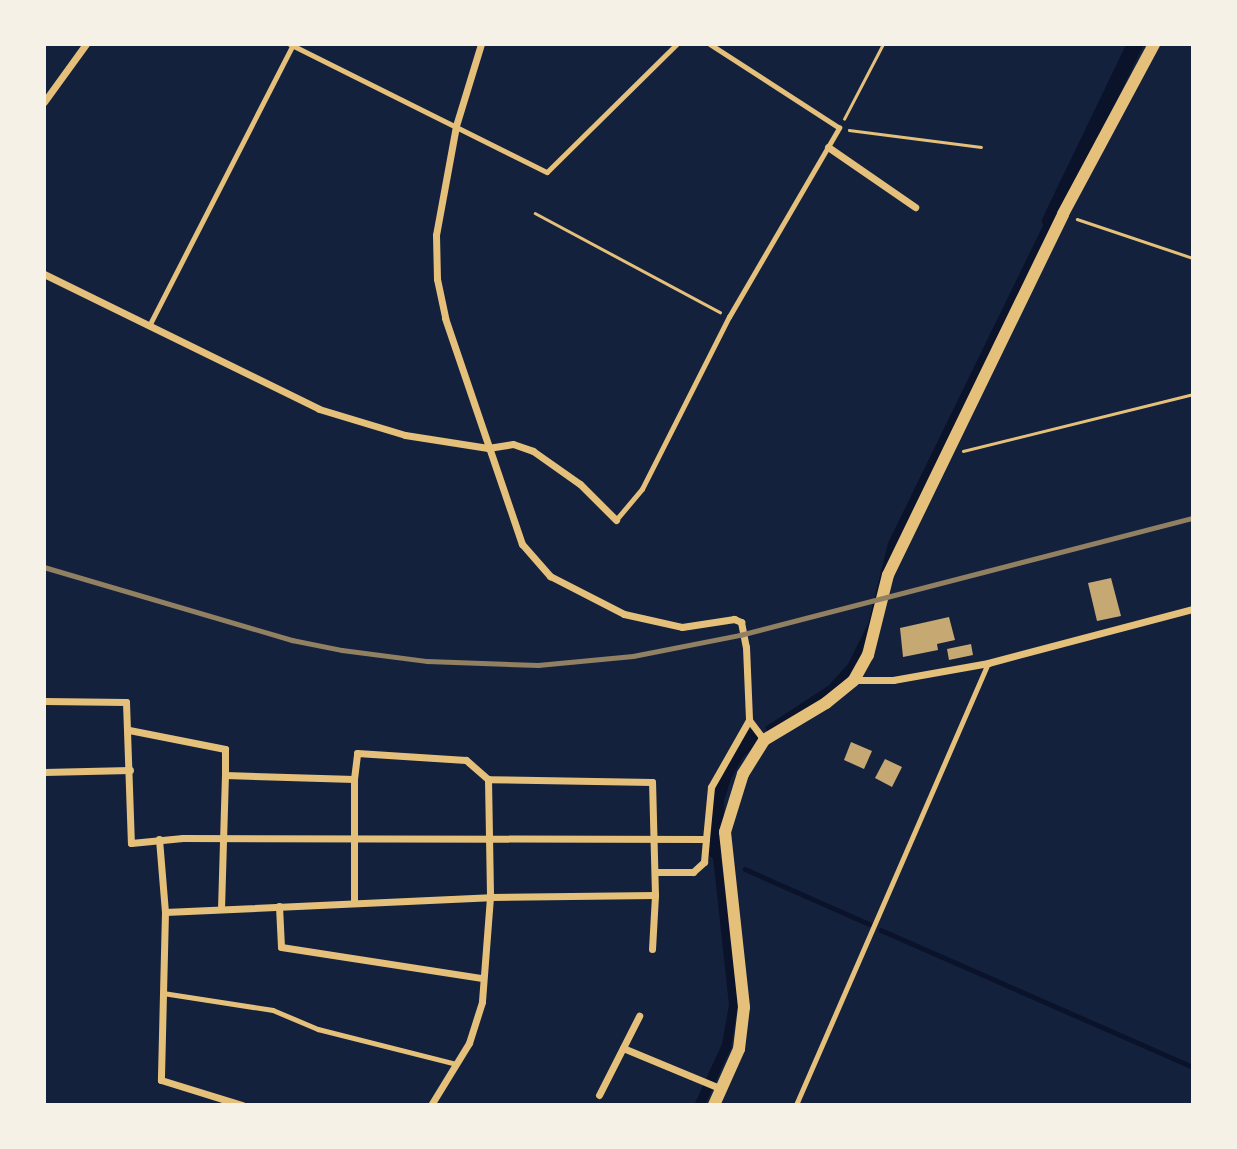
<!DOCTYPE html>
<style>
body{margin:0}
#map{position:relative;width:1237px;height:1149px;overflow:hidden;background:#14213d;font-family:Poppins,sans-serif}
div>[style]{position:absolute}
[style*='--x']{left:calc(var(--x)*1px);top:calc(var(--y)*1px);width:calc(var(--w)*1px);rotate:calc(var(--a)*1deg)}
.water>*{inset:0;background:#0b132b}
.stream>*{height:4.5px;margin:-2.25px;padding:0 2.25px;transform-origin:2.25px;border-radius:2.25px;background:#0b132b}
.canal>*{height:16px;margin:-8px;padding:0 8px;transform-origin:8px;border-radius:8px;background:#0b132b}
.building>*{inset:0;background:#c6a872}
.path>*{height:2.5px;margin:-1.25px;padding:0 1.25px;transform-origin:1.25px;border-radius:1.25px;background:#e5c07b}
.service>*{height:4.5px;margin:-2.25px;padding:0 2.25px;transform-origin:2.25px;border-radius:2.25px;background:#e5c07b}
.minor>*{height:7px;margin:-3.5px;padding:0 3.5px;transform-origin:3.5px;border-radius:3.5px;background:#e5c07b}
.tertiary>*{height:12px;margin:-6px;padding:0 6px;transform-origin:6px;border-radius:6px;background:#e5c07b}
.rail>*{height:4.5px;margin:-2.25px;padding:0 2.25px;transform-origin:2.25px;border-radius:2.25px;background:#918062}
span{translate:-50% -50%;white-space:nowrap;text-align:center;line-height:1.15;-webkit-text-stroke:7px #f6f1e7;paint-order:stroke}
.frame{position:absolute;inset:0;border:46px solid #f6f1e7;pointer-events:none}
</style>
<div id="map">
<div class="water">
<div style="clip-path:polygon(1055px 201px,1062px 205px,919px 503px,874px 629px,854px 670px,832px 694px,768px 733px,765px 727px,828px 686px,848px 664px,868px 624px,888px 543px)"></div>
<div style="clip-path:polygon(710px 830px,718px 830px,738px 1004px,731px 1048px,705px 1105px,694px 1105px,722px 1044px,729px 1005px)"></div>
</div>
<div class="stream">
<div style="--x:745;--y:869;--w:136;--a:23.9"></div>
<div style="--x:881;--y:930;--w:341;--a:23.7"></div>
</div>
<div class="canal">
<div style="--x:1050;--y:221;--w:196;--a:-64.3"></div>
<div style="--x:716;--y:851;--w:51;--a:-90"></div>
<div style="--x:716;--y:800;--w:24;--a:-73"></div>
<div style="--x:723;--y:777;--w:29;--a:-61"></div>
<div style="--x:737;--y:752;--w:22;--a:-43"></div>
</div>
<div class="building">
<div style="clip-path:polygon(1111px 578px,1121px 616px,1097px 621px,1088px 583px)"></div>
<div style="clip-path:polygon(949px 617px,955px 640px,937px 644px,938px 650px,903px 657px,900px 628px)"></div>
<div style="clip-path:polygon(971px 644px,973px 655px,949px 660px,947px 649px)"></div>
<div style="clip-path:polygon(851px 742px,872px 751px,864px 769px,844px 760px)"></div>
<div style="clip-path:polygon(885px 759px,902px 767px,892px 787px,875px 778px)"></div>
</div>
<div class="path">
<div style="--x:844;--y:119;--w:85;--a:-62.5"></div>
<div style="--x:849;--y:130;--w:133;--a:7.3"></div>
<div style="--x:535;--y:213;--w:210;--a:28.2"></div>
<div style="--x:1077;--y:219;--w:122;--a:18.6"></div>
<div style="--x:963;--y:451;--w:237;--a:-13.9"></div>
</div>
<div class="service">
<div style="--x:290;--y:44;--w:287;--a:26.5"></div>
<div style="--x:547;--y:172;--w:182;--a:-44.6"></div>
<div style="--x:149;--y:326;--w:314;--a:-62.9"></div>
<div style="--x:616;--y:520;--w:40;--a:-50"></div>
<div style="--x:642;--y:489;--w:193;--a:-63.2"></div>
<div style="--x:729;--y:317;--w:219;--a:-59.8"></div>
<div style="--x:839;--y:128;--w:155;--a:-147.1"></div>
<div style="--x:163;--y:993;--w:111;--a:8.8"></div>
<div style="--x:273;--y:1010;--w:49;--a:22.9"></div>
<div style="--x:318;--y:1029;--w:142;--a:14.2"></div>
<div style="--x:796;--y:1105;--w:482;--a:-66.5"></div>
</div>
<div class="minor">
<div style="--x:481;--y:44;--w:86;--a:107"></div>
<div style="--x:456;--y:126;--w:111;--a:100.4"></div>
<div style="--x:436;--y:235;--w:44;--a:88.7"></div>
<div style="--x:437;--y:279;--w:40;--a:78"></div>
<div style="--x:445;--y:318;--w:239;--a:71.2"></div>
<div style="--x:522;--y:544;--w:43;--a:48.8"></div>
<div style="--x:550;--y:576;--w:83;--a:27.2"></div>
<div style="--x:624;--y:614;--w:59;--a:12.6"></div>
<div style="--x:682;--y:627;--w:53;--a:-8.7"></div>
<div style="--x:734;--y:619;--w:8;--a:23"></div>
<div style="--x:741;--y:622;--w:25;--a:79"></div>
<div style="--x:746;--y:647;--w:73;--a:87.6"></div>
<div style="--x:749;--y:720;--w:25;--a:53"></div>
<div style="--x:44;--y:102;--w:72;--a:-54.1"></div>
<div style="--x:828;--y:147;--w:106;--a:34.6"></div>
<div style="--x:44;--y:274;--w:306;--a:26.1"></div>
<div style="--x:319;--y:409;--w:90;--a:16.8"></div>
<div style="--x:405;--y:435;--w:84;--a:8.9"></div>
<div style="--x:488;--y:448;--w:25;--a:-9"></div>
<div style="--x:513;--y:444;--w:21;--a:19"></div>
<div style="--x:533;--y:451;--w:57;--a:35.1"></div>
<div style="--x:580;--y:484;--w:51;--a:45"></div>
<div style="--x:854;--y:680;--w:39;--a:0"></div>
<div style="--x:893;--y:680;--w:97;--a:-10.1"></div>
<div style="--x:988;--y:663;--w:212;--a:-14.8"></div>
<div style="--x:44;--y:701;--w:82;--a:0.7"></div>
<div style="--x:126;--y:702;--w:141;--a:88"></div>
<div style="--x:131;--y:843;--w:52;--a:-5.5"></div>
<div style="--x:183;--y:838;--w:523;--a:0.11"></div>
<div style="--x:706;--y:839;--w:52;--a:-84.5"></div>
<div style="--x:711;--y:787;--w:77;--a:-60.4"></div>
<div style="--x:129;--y:730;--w:98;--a:11.2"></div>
<div style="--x:225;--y:749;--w:26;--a:90"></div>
<div style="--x:225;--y:775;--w:129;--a:1.8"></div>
<div style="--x:354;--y:779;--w:123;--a:90"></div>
<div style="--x:44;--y:772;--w:86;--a:-1.3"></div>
<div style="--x:354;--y:779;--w:26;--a:-83"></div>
<div style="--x:357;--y:753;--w:109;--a:3.7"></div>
<div style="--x:466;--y:760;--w:29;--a:41"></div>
<div style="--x:159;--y:839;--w:73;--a:85.3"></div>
<div style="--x:165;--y:912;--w:168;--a:91.4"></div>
<div style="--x:161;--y:1080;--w:85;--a:17.2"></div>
<div style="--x:655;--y:872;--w:38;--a:0"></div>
<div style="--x:693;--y:872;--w:15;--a:-42"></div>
<div style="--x:704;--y:862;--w:23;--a:-85"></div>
<div style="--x:279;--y:906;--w:41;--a:87.2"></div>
<div style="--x:281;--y:947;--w:202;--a:8.8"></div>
<div style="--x:221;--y:909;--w:134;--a:-88.3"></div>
<div style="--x:165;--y:912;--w:325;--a:-2.6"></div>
<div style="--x:490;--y:897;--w:165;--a:-0.7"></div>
<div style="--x:655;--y:895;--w:113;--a:-91.5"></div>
<div style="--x:652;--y:782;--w:164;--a:-179"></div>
<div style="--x:488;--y:779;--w:118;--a:89"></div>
<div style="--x:490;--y:897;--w:105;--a:94.4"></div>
<div style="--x:482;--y:1002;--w:43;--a:107.6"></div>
<div style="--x:469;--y:1043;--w:73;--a:121.5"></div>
<div style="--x:652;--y:949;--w:54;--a:-86.8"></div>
<div style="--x:623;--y:1048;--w:107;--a:22.5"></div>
<div style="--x:599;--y:1095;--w:89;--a:-63.1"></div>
</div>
<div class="tertiary">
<div style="--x:714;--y:1105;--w:61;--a:-65.9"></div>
<div style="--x:739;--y:1049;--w:42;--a:-83.2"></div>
<div style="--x:744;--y:1007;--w:176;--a:-96.2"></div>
<div style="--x:725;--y:832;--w:61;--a:-72.8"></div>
<div style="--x:743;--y:774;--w:40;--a:-58"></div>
<div style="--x:764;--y:740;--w:72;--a:-30.8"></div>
<div style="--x:826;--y:703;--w:36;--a:-39"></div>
<div style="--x:854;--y:680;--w:29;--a:-61"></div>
<div style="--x:868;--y:655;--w:82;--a:-76"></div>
<div style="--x:888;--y:575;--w:401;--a:-64.1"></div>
<div style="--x:1063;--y:214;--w:193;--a:-61.8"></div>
</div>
<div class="rail">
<div style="--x:44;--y:567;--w:259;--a:16.4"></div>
<div style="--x:292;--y:640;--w:51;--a:11.3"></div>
<div style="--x:342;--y:650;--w:86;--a:7.4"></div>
<div style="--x:427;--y:661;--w:111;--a:2.1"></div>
<div style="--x:538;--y:665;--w:95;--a:-5.4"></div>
<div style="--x:633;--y:656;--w:109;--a:-11.1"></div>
<div style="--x:740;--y:635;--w:468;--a:-14.5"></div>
</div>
<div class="frame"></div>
</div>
